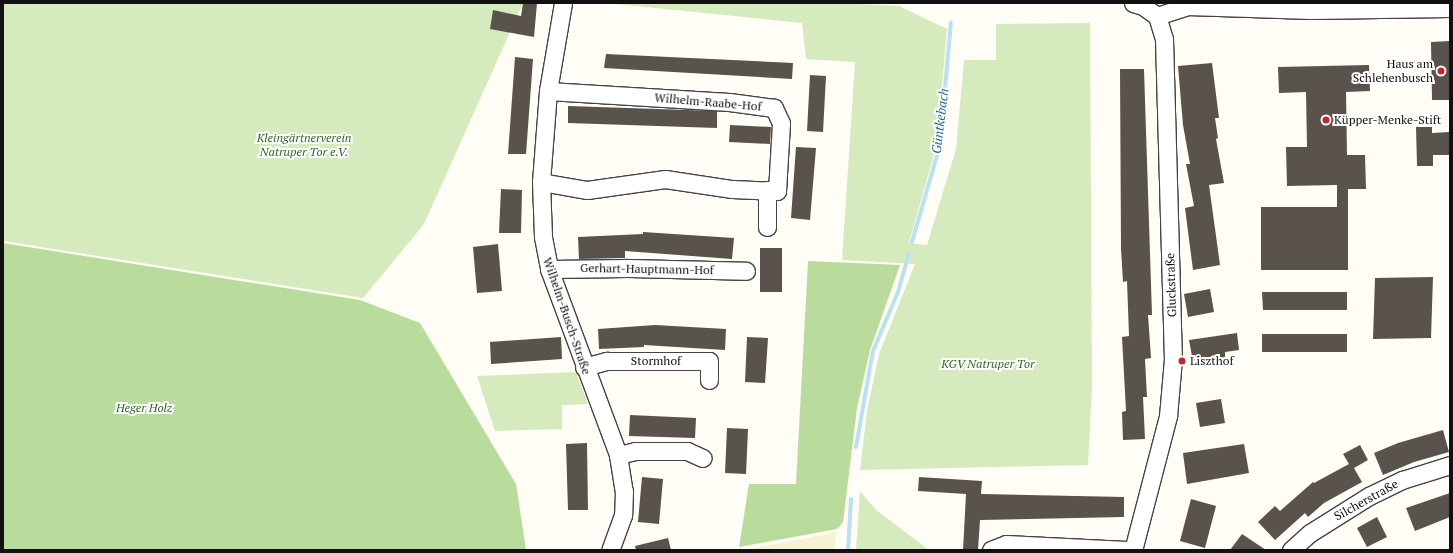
<!DOCTYPE html>
<meta charset="utf-8">
<style>
body{margin:0}
#map{position:relative;width:1453px;height:553px;overflow:hidden;background:#fffdf5;font-family:"PT Serif",serif}
div>[style]{position:absolute}
[style*='--x']{left:calc(var(--x)*1px);top:calc(var(--y)*1px);width:calc(var(--w)*1px);rotate:calc(var(--a)*1deg)}
.farmland>*{inset:0;background:#f6f3d4}
.green>*{inset:0;background:#d5ebbd}
.forest>*{inset:0;background:#b9dc9c}
.stream>*{height:4px;margin:-2px;padding:0 2px;transform-origin:2px;border-radius:2px;background:#b9e0f7}
.building>*{inset:0;background:#5a524d}
.roads{filter:drop-shadow(1px 0 #444) drop-shadow(-1px 0 #444) drop-shadow(0 1px #444) drop-shadow(0 -1px #444)}
.minor>*{height:17px;margin:-8.5px;padding:0 8.5px;transform-origin:8.5px;border-radius:8.5px;background:#fff}
.dots>*{width:11px;height:11px;translate:-50% -50%;box-sizing:border-box;border:2px solid #fff;border-radius:50%}
span{translate:-50% -50%;white-space:nowrap;text-align:center;line-height:1.15;-webkit-text-stroke:4px #fff;paint-order:stroke}
.poi-label{font-size:12px;color:#111}
.right{translate:-100% -50%;text-align:right}
.left{translate:0 -50%;text-align:left}
.street-label{font-size:12px;color:#111}
.park-label{font-size:12px;color:#2f6b1f;font-style:italic}
.water-label{font-size:13px;color:#1768a6;font-style:italic}
.frame{position:absolute;inset:0;border:4px solid #111;pointer-events:none}
</style>
<div id="map">
<div class="farmland">
<div style="clip-path:polygon(836px 532px,835px 550px,745px 550px)"></div>
</div>
<div class="green">
<div style="clip-path:polygon(3px 3px,523px 3px,424px 224px,363px 298px,3px 241px)"></div>
<div style="clip-path:polygon(607px 3px,839px 3px,899px 6px,947px 29px,937px 144px,909px 243px,927px 245px,956px 149px,964px 60px,996px 60px,996px 24px,1090px 23px,1092px 388px,1088px 465px,860px 470px,867px 411px,879px 354px,915px 264px,842px 260px,855px 62px,806px 59px,802px 23px)"></div>
<div style="clip-path:polygon(576px 372px,588px 404px,562px 405px,562px 429px,495px 431px,477px 376px)"></div>
<div style="clip-path:polygon(860px 491px,876px 510px,929px 550px,856px 550px)"></div>
</div>
<div class="forest">
<div style="clip-path:polygon(3px 243px,360px 300px,420px 323px,516px 484px,526px 550px,3px 550px)"></div>
<div style="clip-path:polygon(808px 261px,900px 265px,870px 350px,857px 408px,843px 522px,837px 529px,739px 547px,749px 484px,796px 484px)"></div>
</div>
<div class="stream">
<div style="--x:912;--y:242;--w:101;--a:-73.9"></div>
<div style="--x:940;--y:145;--w:123;--a:-84.9"></div>
<div style="--x:856;--y:447;--w:97;--a:-80"></div>
<div style="--x:873;--y:351;--w:64;--a:-67"></div>
<div style="--x:898;--y:292;--w:40;--a:-74"></div>
<div style="--x:848;--y:550;--w:51;--a:-86.6"></div>
</div>
<div class="building">
<div style="clip-path:polygon(523px 3px,537px 3px,534px 37px,490px 29px,493px 10px,521px 16px)"></div>
<div style="clip-path:polygon(1450px 41px,1450px 100px,1432px 100px,1431px 42px)"></div>
<div style="clip-path:polygon(606px 54px,793px 63px,792px 79px,604px 68px)"></div>
<div style="clip-path:polygon(515px 57px,533px 59px,526px 154px,508px 154px)"></div>
<div style="clip-path:polygon(1212px 63px,1219px 118px,1215px 118px,1218px 138px,1216px 139px,1224px 183px,1209px 185px,1220px 265px,1193px 270px,1185px 208px,1194px 206px,1186px 164px,1190px 164px,1183px 125px,1178px 66px)"></div>
<div style="clip-path:polygon(1369px 65px,1370px 91px,1346px 92px,1347px 155px,1365px 155px,1366px 189px,1348px 189px,1348px 270px,1261px 270px,1261px 207px,1337px 207px,1337px 185px,1287px 186px,1286px 147px,1307px 147px,1306px 92px,1279px 93px,1278px 67px)"></div>
<div style="clip-path:polygon(1120px 69px,1144px 69px,1152px 315px,1148px 315px,1151px 358px,1145px 359px,1147px 397px,1143px 397px,1145px 439px,1123px 440px,1122px 412px,1126px 411px,1122px 337px,1129px 336px,1127px 281px,1123px 282px,1121px 248px)"></div>
<div style="clip-path:polygon(810px 75px,826px 76px,823px 132px,807px 131px)"></div>
<div style="clip-path:polygon(568px 106px,717px 111px,717px 128px,568px 123px)"></div>
<div style="clip-path:polygon(730px 125px,771px 127px,770px 144px,729px 142px)"></div>
<div style="clip-path:polygon(1416px 127px,1432px 127px,1432px 133px,1450px 132px,1450px 155px,1433px 155px,1433px 166px,1417px 166px)"></div>
<div style="clip-path:polygon(796px 147px,816px 148px,810px 220px,791px 218px)"></div>
<div style="clip-path:polygon(501px 189px,522px 190px,521px 233px,499px 233px)"></div>
<div style="clip-path:polygon(643px 232px,734px 238px,732px 259px,625px 251px,625px 258px,579px 259px,578px 237px,643px 234px)"></div>
<div style="clip-path:polygon(498px 244px,502px 291px,477px 293px,473px 247px)"></div>
<div style="clip-path:polygon(760px 248px,782px 248px,782px 292px,760px 292px)"></div>
<div style="clip-path:polygon(1433px 277px,1431px 338px,1373px 339px,1375px 278px)"></div>
<div style="clip-path:polygon(1210px 289px,1214px 312px,1188px 317px,1184px 294px)"></div>
<div style="clip-path:polygon(1262px 292px,1347px 292px,1347px 310px,1263px 310px)"></div>
<div style="clip-path:polygon(655px 325px,726px 329px,725px 350px,644px 345px,644px 347px,599px 349px,598px 329px)"></div>
<div style="clip-path:polygon(1237px 333px,1239px 350px,1225px 352px,1225px 357px,1193px 362px,1189px 340px)"></div>
<div style="clip-path:polygon(1262px 334px,1347px 334px,1347px 352px,1262px 352px)"></div>
<div style="clip-path:polygon(561px 337px,562px 359px,491px 364px,490px 342px)"></div>
<div style="clip-path:polygon(747px 337px,768px 338px,765px 383px,745px 382px)"></div>
<div style="clip-path:polygon(1221px 399px,1225px 423px,1200px 427px,1196px 403px)"></div>
<div style="clip-path:polygon(630px 415px,696px 418px,695px 438px,629px 436px)"></div>
<div style="clip-path:polygon(727px 428px,748px 429px,746px 474px,725px 473px)"></div>
<div style="clip-path:polygon(1443px 430px,1449px 452px,1414px 462px,1383px 475px,1374px 453px,1398px 443px)"></div>
<div style="clip-path:polygon(587px 443px,588px 510px,568px 510px,566px 444px)"></div>
<div style="clip-path:polygon(1244px 444px,1249px 473px,1187px 484px,1183px 453px)"></div>
<div style="clip-path:polygon(1360px 445px,1368px 460px,1354px 468px,1362px 482px,1324px 503px,1308px 517px,1305px 513px,1275px 540px,1258px 522px,1275px 506px,1280px 511px,1313px 482px,1314px 483px,1349px 464px,1343px 454px)"></div>
<div style="clip-path:polygon(642px 477px,663px 479px,659px 524px,638px 522px)"></div>
<div style="clip-path:polygon(919px 477px,982px 481px,981px 494px,1124px 497px,1124px 517px,980px 520px,978px 550px,963px 550px,966px 494px,918px 491px)"></div>
<div style="clip-path:polygon(1450px 493px,1450px 517px,1415px 531px,1406px 508px)"></div>
<div style="clip-path:polygon(1191px 499px,1216px 506px,1205px 548px,1180px 541px)"></div>
<div style="clip-path:polygon(1377px 517px,1387px 537px,1367px 547px,1357px 528px)"></div>
<div style="clip-path:polygon(1242px 534px,1266px 550px,1230px 550px)"></div>
<div style="clip-path:polygon(668px 538px,671px 550px,636px 550px,635px 546px)"></div>
</div>
<div class="roads">
<div class="minor">
<div style="--x:563;--y:3;--w:89;--a:99.7"></div>
<div style="--x:548;--y:91;--w:91;--a:94.4"></div>
<div style="--x:541;--y:182;--w:55;--a:87.9"></div>
<div style="--x:543;--y:237;--w:33;--a:79"></div>
<div style="--x:549;--y:269;--w:198;--a:69.6"></div>
<div style="--x:618;--y:455;--w:36;--a:81"></div>
<div style="--x:624;--y:491;--w:24;--a:92"></div>
<div style="--x:623;--y:515;--w:37;--a:110"></div>
<div style="--x:1133;--y:3;--w:10;--a:17"></div>
<div style="--x:1143;--y:6;--w:17;--a:36"></div>
<div style="--x:1157;--y:16;--w:24;--a:73"></div>
<div style="--x:1164;--y:39;--w:320;--a:88.4"></div>
<div style="--x:1173;--y:359;--w:57;--a:95"></div>
<div style="--x:1168;--y:416;--w:138;--a:104.6"></div>
<div style="--x:1157;--y:16;--w:32;--a:-18"></div>
<div style="--x:1187;--y:6;--w:124;--a:1.8"></div>
<div style="--x:1311;--y:10;--w:139;--a:-0.8"></div>
<div style="--x:541;--y:182;--w:47;--a:9.9"></div>
<div style="--x:587;--y:190;--w:79;--a:-8"></div>
<div style="--x:665;--y:179;--w:68;--a:8.5"></div>
<div style="--x:732;--y:189;--w:45;--a:2.5"></div>
<div style="--x:777;--y:191;--w:68;--a:-86.6"></div>
<div style="--x:781;--y:123;--w:17;--a:-115"></div>
<div style="--x:774;--y:108;--w:45;--a:-172.4"></div>
<div style="--x:729;--y:102;--w:181;--a:-176.5"></div>
<div style="--x:767;--y:190;--w:37;--a:90"></div>
<div style="--x:549;--y:269;--w:78;--a:-0.7"></div>
<div style="--x:627;--y:268;--w:119;--a:1.4"></div>
<div style="--x:584;--y:367;--w:24;--a:-15"></div>
<div style="--x:607;--y:361;--w:102;--a:0"></div>
<div style="--x:709;--y:361;--w:19;--a:90"></div>
<div style="--x:618;--y:455;--w:17;--a:-13"></div>
<div style="--x:635;--y:451;--w:52;--a:0"></div>
<div style="--x:687;--y:451;--w:17;--a:24"></div>
<div style="--x:991;--y:550;--w:16;--a:-22"></div>
<div style="--x:1006;--y:544;--w:121;--a:2.8"></div>
<div style="--x:1291;--y:550;--w:25;--a:-42"></div>
<div style="--x:1310;--y:533;--w:70;--a:-32.1"></div>
<div style="--x:1369;--y:496;--w:37;--a:-26"></div>
<div style="--x:1402;--y:480;--w:50;--a:-17.4"></div>
</div>
</div>
<div class="dots">
<div style="left:1441px;top:71px;background:#c4262e"></div>
<div style="left:1326px;top:120px;background:#c4262e"></div>
<div style="left:1182px;top:361px;background:#c4262e"></div>
</div>
<div class="poi-label">
<span class="right" style="left:1433px;top:71px">Haus am<br>Schlehenbusch</span>
<span class="left" style="left:1334px;top:120px">Küpper-Menke-Stift</span>
<span class="left" style="left:1190px;top:361px">Liszthof</span>
</div>
<div class="street-label">
<span style="left:708px;top:102px;rotate:5deg">Wilhelm-Raabe-Hof</span>
<span style="left:647px;top:269px;rotate:1deg">Gerhart-Hauptmann-Hof</span>
<span style="left:1171px;top:285px;rotate:-92deg">Gluckstraße</span>
<span style="left:567px;top:316px;rotate:71deg">Wilhelm-Busch-Straße</span>
<span style="left:656px;top:361px">Stormhof</span>
<span style="left:1366px;top:500px;rotate:-29deg">Silcherstraße</span>
</div>
<div class="park-label">
<span style="left:304px;top:145px">Kleingärtnerverein<br>Natruper Tor e.V.</span>
<span style="left:988px;top:364px">KGV Natruper Tor</span>
<span style="left:144px;top:408px">Heger Holz</span>
</div>
<div class="water-label">
<span style="left:940px;top:121px;rotate:-83deg">Güntkebach</span>
</div>
<div class="frame"></div>
</div>
